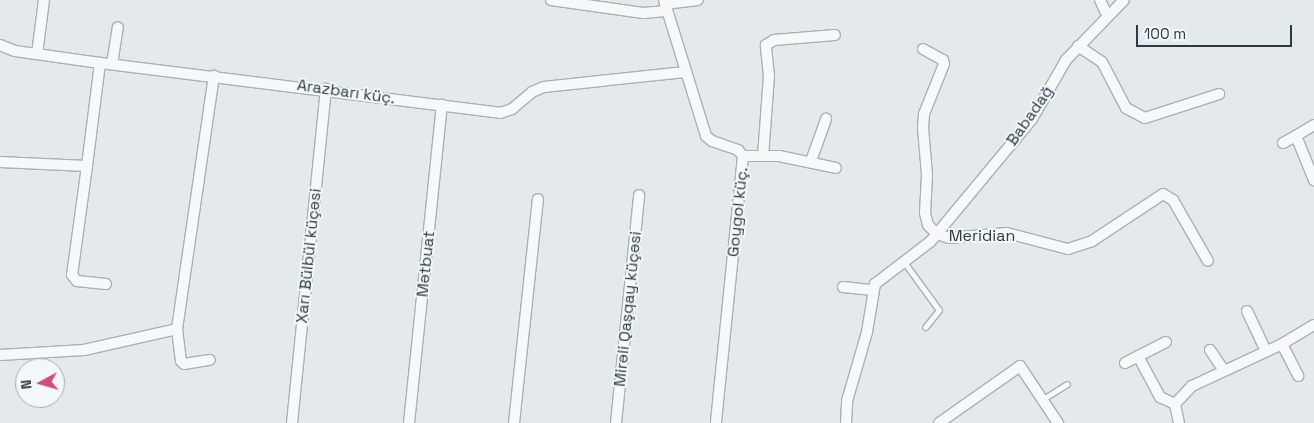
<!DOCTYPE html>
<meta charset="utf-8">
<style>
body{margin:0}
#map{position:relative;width:1314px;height:423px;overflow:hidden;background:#e4e9eb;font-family:"Space Grotesk",sans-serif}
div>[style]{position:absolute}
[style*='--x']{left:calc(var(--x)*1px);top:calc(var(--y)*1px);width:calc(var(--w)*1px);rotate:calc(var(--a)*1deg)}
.roads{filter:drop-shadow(1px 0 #a9b1b6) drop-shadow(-1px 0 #a9b1b6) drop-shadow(0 1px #a9b1b6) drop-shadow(0 -1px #a9b1b6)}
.lane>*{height:5px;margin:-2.5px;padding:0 2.5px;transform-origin:2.5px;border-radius:2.5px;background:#f7f8fa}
.street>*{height:10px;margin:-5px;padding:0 5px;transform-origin:5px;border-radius:5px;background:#f7f8fa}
span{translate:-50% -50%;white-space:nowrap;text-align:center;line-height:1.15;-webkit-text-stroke:4px #f4f7f9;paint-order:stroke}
.street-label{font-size:16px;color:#2c3a44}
.north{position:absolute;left:15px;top:358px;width:50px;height:50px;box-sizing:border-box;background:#f4f7f9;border:1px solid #a4abb1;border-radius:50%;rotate:264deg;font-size:14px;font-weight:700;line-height:20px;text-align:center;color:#2c3a44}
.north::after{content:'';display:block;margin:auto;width:18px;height:22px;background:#cc4d7f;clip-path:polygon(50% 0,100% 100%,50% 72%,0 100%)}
.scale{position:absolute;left:1136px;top:25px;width:156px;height:22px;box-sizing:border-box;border:2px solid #2c3a44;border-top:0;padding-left:6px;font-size:15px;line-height:18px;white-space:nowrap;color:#2c3a44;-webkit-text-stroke:4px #f4f7f9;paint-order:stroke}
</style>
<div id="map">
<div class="roads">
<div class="lane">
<div style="--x:904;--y:262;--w:59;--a:53.9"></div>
<div style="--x:939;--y:310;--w:22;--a:129"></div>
<div style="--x:1043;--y:399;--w:28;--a:-32"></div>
</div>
<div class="street">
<div style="--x:551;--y:0;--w:93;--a:8"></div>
<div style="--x:643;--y:13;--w:23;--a:-5"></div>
<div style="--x:664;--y:0;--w:142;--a:72.8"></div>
<div style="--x:706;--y:136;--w:8;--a:40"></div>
<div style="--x:712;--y:141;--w:28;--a:19"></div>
<div style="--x:738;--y:150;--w:8;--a:50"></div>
<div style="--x:743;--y:156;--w:268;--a:95.8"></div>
<div style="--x:1100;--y:0;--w:17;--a:65"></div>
<div style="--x:665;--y:4;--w:33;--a:-7"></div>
<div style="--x:0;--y:45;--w:16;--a:22"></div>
<div style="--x:15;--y:51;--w:86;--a:8"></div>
<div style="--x:100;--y:63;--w:403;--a:7.1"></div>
<div style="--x:500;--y:113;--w:13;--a:-18"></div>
<div style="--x:512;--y:109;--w:26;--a:-40"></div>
<div style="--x:532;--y:92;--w:13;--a:-23"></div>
<div style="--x:544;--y:87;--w:142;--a:-6.1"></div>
<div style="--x:1078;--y:46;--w:29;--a:34"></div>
<div style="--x:1102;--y:62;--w:52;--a:62.4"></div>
<div style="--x:1126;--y:108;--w:21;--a:28"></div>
<div style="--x:1145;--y:118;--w:78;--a:-18"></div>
<div style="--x:923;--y:49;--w:23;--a:29"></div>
<div style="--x:943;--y:60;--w:4;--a:76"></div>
<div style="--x:944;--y:64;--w:54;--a:111.8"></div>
<div style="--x:924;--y:114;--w:14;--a:94"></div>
<div style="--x:923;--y:128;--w:47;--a:85.1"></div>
<div style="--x:927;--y:175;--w:38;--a:93"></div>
<div style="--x:925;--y:213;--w:12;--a:76"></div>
<div style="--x:928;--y:225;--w:13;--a:45"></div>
<div style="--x:937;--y:234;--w:13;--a:18"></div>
<div style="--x:949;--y:238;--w:58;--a:-4.9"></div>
<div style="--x:1007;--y:233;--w:63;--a:14.7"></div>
<div style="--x:1068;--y:249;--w:25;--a:-18"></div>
<div style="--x:1092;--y:241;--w:85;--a:-33.5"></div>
<div style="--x:1163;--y:194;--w:12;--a:31"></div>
<div style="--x:1173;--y:200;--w:70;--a:60.2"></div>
<div style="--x:37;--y:54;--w:54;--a:-82.6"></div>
<div style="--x:112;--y:64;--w:37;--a:-81"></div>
<div style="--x:1314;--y:125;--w:21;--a:149"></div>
<div style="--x:1296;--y:136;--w:48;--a:67.8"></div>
<div style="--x:1283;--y:143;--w:15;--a:-28"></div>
<div style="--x:743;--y:156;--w:36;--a:0"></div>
<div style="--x:779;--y:156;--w:58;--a:11.9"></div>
<div style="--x:763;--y:156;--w:80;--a:-85.7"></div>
<div style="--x:769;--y:76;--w:31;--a:-96"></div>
<div style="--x:766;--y:45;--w:9;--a:-32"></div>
<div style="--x:774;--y:40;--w:61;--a:-4.7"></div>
<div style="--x:811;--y:161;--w:45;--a:-70.3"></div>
<div style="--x:0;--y:162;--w:87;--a:2.6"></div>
<div style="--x:87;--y:166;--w:104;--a:-82.8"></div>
<div style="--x:87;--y:166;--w:110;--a:97.8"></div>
<div style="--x:72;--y:275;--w:8;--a:50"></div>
<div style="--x:77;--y:281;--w:29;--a:6"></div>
<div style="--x:843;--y:287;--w:30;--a:6"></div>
<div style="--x:1247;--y:311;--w:44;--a:64.6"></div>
<div style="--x:177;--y:329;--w:32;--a:83"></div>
<div style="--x:181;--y:361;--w:4;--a:45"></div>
<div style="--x:184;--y:364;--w:26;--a:-9"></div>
<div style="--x:1282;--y:344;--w:36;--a:63"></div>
<div style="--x:1210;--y:350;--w:23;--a:56"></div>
<div style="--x:0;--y:355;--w:84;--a:-3.4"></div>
<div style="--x:84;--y:350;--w:95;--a:-12.7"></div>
<div style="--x:177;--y:329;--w:256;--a:-81.7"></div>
<div style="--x:1138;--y:356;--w:47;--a:61.8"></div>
<div style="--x:1160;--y:397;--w:17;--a:25"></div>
<div style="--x:1125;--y:363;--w:46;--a:-27.1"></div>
<div style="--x:292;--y:423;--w:336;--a:-84.2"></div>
<div style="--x:409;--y:423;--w:320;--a:-84.1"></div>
<div style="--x:514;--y:423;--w:225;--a:-83.9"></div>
<div style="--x:616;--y:423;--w:229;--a:-84.2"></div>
<div style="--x:846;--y:423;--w:22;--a:-87"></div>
<div style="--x:847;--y:401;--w:72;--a:-73.8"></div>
<div style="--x:867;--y:332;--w:49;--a:-80.5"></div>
<div style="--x:875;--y:284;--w:69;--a:-37.4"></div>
<div style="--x:930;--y:242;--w:160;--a:-50.3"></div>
<div style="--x:1032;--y:119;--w:68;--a:-60"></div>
<div style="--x:1066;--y:60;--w:83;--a:-46"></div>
<div style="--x:939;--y:423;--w:99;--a:-35.1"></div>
<div style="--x:1020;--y:366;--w:69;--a:56.3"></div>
<div style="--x:1179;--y:423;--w:19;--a:-102"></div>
<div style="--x:1175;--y:404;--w:25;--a:-47"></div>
<div style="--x:1192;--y:386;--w:99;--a:-25"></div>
<div style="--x:1282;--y:344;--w:37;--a:-31"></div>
</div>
</div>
<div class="street-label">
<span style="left:346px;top:92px;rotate:8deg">Arazbarı küç.</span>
<span style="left:1030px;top:116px;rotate:-55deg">Babadağ</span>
<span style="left:738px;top:212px;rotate:-84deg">Goygol küç.</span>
<span style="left:982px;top:236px">Meridian</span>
<span style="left:309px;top:256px;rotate:-84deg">Xarı Bülbül küçəsi</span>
<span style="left:426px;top:264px;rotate:-84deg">Mətbuat</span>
<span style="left:628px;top:309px;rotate:-84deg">Mirəli Qaşqay küçəsi</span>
</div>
<div class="north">N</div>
<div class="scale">100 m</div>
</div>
